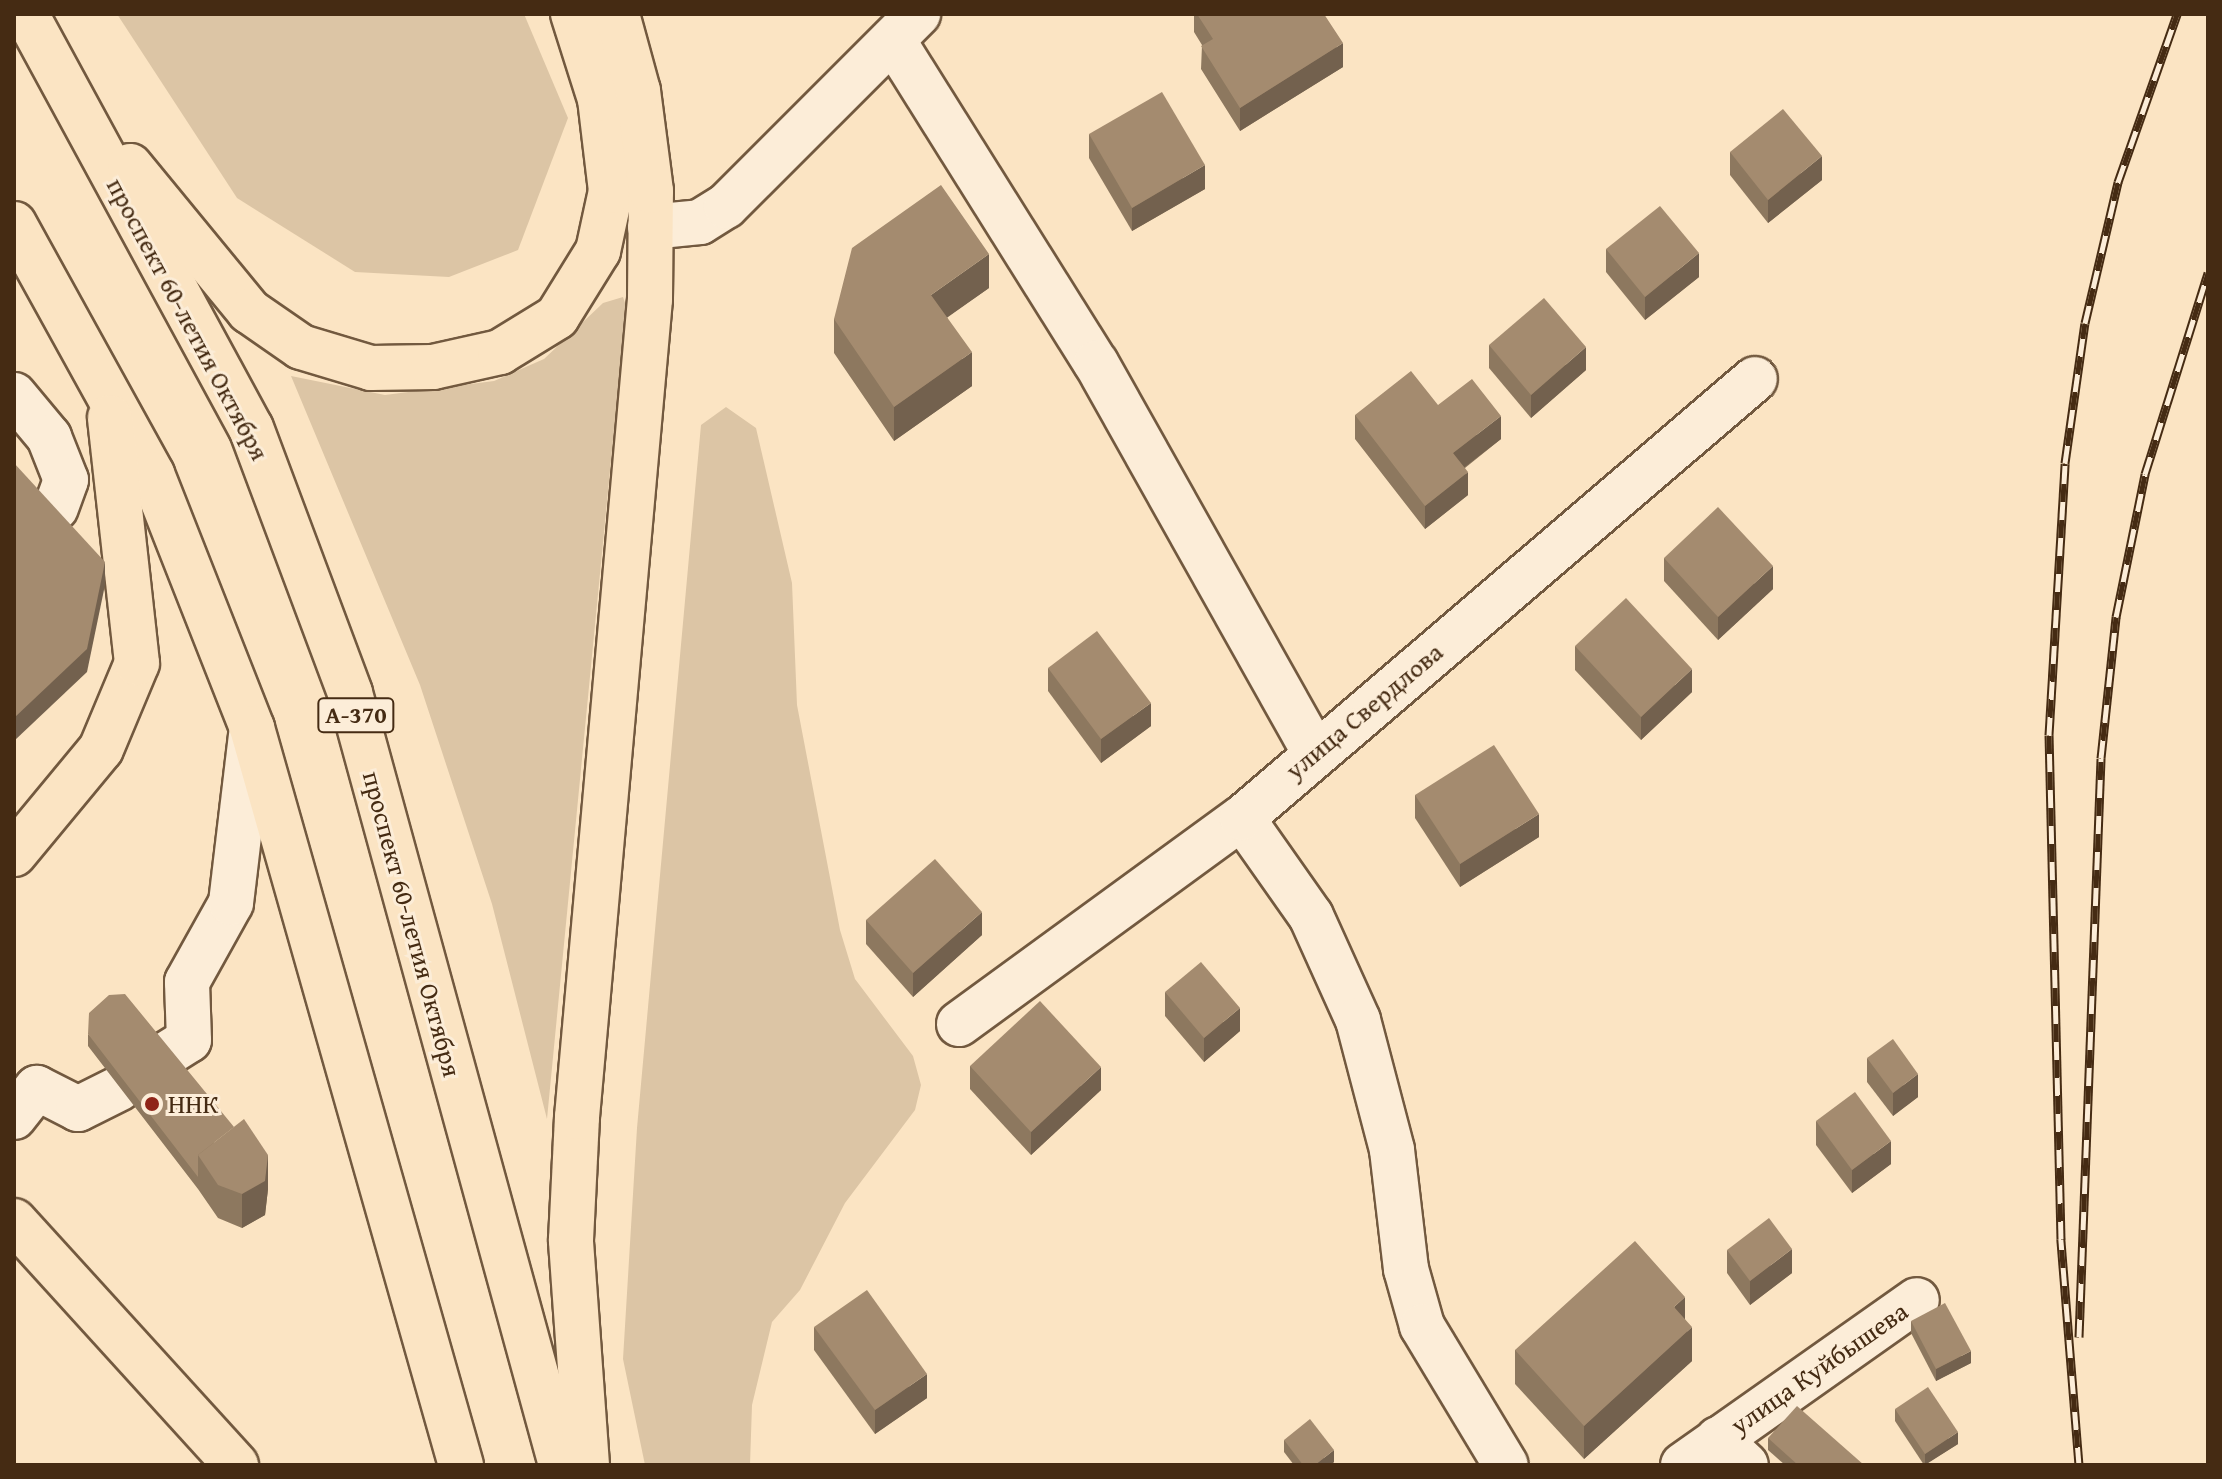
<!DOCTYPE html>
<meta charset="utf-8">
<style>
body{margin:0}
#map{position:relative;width:2222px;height:1479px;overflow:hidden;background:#fbe4c3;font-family:"Gentium Book Plus",serif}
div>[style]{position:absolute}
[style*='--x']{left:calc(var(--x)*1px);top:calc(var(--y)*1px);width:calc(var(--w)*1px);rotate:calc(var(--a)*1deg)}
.green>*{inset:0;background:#dcc5a5}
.roads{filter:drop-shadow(2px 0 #72593f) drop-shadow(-2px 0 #72593f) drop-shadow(0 2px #72593f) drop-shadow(0 -2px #72593f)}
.minor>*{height:44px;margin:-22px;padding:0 22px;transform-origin:22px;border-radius:22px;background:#fcedd8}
.highway>*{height:44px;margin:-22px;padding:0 22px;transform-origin:22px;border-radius:22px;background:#fbe4c3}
.rail>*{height:9px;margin-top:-4.5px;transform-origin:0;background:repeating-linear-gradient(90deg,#fcedd8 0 18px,#452b13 0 36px);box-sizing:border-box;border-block:2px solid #452b13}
.wall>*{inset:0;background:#8d785f}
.shaded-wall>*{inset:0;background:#73614e}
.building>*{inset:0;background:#a48b6f}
.dots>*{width:22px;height:22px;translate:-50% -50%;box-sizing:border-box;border:4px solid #fcedd8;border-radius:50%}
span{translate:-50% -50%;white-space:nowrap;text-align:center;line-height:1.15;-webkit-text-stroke:6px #fcedd8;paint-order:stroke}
.shield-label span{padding:2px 6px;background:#fcedd8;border:2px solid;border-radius:6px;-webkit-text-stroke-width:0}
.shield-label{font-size:24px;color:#452b13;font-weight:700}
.street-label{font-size:26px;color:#452b13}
.poi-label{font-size:26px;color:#452b13}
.left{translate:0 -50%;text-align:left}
.frame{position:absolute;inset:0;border:16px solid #452b13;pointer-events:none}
</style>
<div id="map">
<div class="green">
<div style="clip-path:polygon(117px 14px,524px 14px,568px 118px,518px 250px,449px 277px,355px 272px,237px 198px)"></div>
<div style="clip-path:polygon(623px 297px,626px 306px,547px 1119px,492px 904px,420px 685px,291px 376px,385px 395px,494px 381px,544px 359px,603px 303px)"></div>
<div style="clip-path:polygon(726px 407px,756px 428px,792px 583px,797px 705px,840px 930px,855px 979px,913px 1056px,921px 1085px,915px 1110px,845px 1203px,800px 1290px,772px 1322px,752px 1405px,750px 1465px,645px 1465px,623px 1359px,637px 1128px,701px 425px)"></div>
</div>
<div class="roads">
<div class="minor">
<div style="--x:893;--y:40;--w:381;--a:57.9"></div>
<div style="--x:1096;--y:363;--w:446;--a:60.7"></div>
<div style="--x:650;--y:227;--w:50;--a:-5.7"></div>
<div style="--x:700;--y:222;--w:31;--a:-32"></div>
<div style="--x:726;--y:206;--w:272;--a:-45"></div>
<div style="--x:14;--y:395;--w:55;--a:50.2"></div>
<div style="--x:49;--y:437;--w:46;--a:68.4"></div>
<div style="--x:66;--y:480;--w:30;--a:110"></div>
<div style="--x:1242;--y:818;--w:120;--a:54.9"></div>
<div style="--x:1311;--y:916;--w:114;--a:65.7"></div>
<div style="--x:1358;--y:1020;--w:134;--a:75.3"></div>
<div style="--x:1392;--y:1150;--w:120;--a:83.3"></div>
<div style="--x:1406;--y:1269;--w:59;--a:74.3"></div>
<div style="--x:1422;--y:1326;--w:162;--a:58.9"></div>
<div style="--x:959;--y:1024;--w:350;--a:-36.1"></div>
<div style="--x:1242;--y:818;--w:675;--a:-40.56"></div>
<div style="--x:165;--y:1055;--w:28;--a:-32"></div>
<div style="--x:189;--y:1040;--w:58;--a:-92"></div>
<div style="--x:187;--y:982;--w:90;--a:-60.9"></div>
<div style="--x:231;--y:903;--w:176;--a:-83.2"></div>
<div style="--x:14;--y:1117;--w:37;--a:-52"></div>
<div style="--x:37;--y:1088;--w:46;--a:27.1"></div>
<div style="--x:78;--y:1109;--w:47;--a:-26.6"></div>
<div style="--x:1718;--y:1439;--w:38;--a:43"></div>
<div style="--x:1683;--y:1465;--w:286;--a:-35.2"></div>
</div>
<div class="highway">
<div style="--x:26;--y:14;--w:471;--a:61.5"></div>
<div style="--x:251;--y:428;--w:283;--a:69.5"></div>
<div style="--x:350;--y:693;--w:800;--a:74.71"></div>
<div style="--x:130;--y:166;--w:188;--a:50.6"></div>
<div style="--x:249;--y:311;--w:63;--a:34.7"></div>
<div style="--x:301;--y:347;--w:73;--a:16.7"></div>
<div style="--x:371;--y:368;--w:62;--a:-0.9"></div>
<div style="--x:433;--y:367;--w:69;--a:-12.6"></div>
<div style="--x:500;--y:352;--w:67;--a:-31.6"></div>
<div style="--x:557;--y:317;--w:78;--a:-58.2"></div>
<div style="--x:598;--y:251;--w:61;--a:-77.8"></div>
<div style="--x:611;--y:191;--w:93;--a:-96.8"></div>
<div style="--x:600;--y:99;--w:89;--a:-107.6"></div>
<div style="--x:14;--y:224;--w:286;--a:61.1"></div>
<div style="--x:152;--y:474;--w:273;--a:68.5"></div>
<div style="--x:252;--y:728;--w:766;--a:74.17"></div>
<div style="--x:14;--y:854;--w:136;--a:-50.4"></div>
<div style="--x:101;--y:749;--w:93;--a:-67.3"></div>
<div style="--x:137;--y:663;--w:247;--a:-96.3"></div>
<div style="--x:14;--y:1221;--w:330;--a:47.7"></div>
<div style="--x:587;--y:1465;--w:226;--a:-94.1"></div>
<div style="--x:571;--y:1240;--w:123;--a:-87.2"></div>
<div style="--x:577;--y:1117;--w:821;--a:-84.9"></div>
<div style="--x:650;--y:299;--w:108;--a:-89.5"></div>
<div style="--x:651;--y:191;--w:101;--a:-97.4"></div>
<div style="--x:638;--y:91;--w:80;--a:-105.3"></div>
</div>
</div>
<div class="rail">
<div style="--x:2079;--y:1337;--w:579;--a:-87.82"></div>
<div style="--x:2101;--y:758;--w:142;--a:-83.9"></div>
<div style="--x:2116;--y:617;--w:146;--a:-78.5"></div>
<div style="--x:2145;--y:474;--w:211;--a:-72.6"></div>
<div style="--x:2079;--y:1465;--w:227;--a:-94.6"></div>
<div style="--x:2061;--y:1239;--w:504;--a:-91.36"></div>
<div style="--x:2049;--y:735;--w:272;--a:-86.6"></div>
<div style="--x:2065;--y:463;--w:141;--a:-81.9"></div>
<div style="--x:2085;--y:323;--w:145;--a:-76.8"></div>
<div style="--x:2118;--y:182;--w:178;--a:-70.6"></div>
</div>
<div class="wall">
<div style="clip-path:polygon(1194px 14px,1324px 14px,1343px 67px,1240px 131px,1201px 69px,1202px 45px,1194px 32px)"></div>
<div style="clip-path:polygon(1089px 134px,1205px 189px,1132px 231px,1089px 158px)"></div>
<div style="clip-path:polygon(1730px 152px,1822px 180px,1768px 223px,1730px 175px)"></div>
<div style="clip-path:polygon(1606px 249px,1699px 277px,1645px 320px,1606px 272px)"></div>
<div style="clip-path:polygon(989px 288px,947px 317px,972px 386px,894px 441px,834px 353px,834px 319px)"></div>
<div style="clip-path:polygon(1489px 345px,1586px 370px,1531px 418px,1489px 368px)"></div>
<div style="clip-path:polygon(1355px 415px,1501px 439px,1465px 468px,1468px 495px,1425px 529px,1355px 439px)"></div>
<div style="clip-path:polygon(1664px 558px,1773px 589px,1718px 640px,1664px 581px)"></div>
<div style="clip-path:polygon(1575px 646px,1692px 692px,1641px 740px,1575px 670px)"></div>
<div style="clip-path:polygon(1048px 668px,1151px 726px,1101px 763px,1048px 691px)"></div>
<div style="clip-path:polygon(1415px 795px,1539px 837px,1460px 887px,1415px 818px)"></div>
<div style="clip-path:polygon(866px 920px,982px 935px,913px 997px,866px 944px)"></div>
<div style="clip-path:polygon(1165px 992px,1240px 1031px,1204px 1062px,1165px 1016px)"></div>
<div style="clip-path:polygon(88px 1034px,268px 1189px,265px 1215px,242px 1228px,218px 1218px,198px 1189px,88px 1046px)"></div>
<div style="clip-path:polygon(1867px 1058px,1918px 1097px,1893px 1116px,1867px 1082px)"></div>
<div style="clip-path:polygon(970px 1066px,1101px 1090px,1031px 1155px,970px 1089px)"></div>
<div style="clip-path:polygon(1816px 1121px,1891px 1164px,1852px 1193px,1816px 1145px)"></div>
<div style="clip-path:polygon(1727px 1250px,1792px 1273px,1750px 1305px,1727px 1273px)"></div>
<div style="clip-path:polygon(1685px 1319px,1692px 1361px,1584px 1459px,1515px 1384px,1515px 1350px)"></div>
<div style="clip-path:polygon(1911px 1321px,1971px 1363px,1936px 1381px,1911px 1333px)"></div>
<div style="clip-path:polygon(814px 1327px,927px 1398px,875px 1434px,814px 1350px)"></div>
<div style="clip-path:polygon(1895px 1409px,1958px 1444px,1924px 1465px,1895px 1421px)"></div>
<div style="clip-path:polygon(1768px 1438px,1864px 1465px,1785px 1465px,1768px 1450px)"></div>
<div style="clip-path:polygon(1284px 1440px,1334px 1462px,1330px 1465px,1294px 1465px,1284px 1452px)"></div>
</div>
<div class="shaded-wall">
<div style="clip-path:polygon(1343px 43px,1343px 67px,1240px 131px,1240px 108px)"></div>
<div style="clip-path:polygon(1822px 156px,1822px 180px,1768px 223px,1768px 200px)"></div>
<div style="clip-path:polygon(1205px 165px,1205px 189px,1132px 231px,1132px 208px)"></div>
<div style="clip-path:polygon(1699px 253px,1699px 277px,1645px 320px,1645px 297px)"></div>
<div style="clip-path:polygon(989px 254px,989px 288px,931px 329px,931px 295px)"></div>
<div style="clip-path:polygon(1586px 347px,1586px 370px,1531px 418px,1531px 395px)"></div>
<div style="clip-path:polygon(972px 352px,972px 386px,894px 441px,894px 407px)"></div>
<div style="clip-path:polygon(1501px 416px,1501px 439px,1453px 476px,1453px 453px)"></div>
<div style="clip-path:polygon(1468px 472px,1468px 495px,1425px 529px,1425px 506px)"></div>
<div style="clip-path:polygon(105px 562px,105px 585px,87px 672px,14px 741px,14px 718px)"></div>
<div style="clip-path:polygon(1773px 566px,1773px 589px,1718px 640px,1718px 617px)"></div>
<div style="clip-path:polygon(1692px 669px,1692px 692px,1641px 740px,1641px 717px)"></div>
<div style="clip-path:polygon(1151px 703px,1151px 726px,1101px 763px,1101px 739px)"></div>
<div style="clip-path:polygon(1539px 814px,1539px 837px,1460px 887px,1460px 864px)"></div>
<div style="clip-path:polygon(982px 912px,982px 935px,913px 997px,913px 973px)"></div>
<div style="clip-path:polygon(1240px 1008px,1240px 1031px,1204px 1062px,1204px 1038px)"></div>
<div style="clip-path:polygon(1101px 1067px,1101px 1090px,1031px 1155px,1031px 1132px)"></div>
<div style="clip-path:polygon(1918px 1074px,1918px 1097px,1893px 1116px,1893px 1093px)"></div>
<div style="clip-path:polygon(1891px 1141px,1891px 1164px,1852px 1193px,1852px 1170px)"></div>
<div style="clip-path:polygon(268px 1155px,268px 1189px,265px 1215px,242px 1228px,242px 1194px)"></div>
<div style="clip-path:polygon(1792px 1249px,1792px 1273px,1750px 1305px,1750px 1281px)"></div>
<div style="clip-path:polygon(1685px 1297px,1685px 1331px,1674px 1307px)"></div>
<div style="clip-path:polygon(1692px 1327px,1692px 1361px,1584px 1459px,1584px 1426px)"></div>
<div style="clip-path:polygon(1971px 1351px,1971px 1363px,1936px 1381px,1936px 1369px)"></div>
<div style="clip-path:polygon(927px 1374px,927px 1398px,875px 1434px,875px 1410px)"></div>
<div style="clip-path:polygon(1958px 1432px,1958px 1444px,1925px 1465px,1925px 1454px)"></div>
<div style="clip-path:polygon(1334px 1450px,1334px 1462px,1330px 1465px,1315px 1465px)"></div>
</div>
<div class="building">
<div style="clip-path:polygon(1197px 14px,1324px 14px,1343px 43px,1240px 108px,1201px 46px,1213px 39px)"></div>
<div style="clip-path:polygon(1162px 92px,1205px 165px,1132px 208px,1089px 134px)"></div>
<div style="clip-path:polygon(1783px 109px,1822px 156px,1768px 200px,1730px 152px)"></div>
<div style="clip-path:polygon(941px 185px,989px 254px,931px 295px,972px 352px,894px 407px,834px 319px,852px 248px)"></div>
<div style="clip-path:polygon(1660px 206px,1699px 253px,1645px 297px,1606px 249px)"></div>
<div style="clip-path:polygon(1544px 298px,1586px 347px,1531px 395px,1489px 345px)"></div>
<div style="clip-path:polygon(1411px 371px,1438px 405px,1472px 379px,1501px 416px,1453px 453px,1468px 472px,1425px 506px,1355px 415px)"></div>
<div style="clip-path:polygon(14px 463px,105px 562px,87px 649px,14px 718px)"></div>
<div style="clip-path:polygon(1718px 507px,1773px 566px,1718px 617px,1664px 558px)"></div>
<div style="clip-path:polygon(1626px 598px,1692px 669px,1641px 717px,1575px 646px)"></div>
<div style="clip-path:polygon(1097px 631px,1151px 703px,1101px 739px,1048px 668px)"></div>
<div style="clip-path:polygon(1494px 745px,1539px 814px,1460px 864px,1415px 795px)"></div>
<div style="clip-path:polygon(935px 859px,982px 912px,913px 973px,866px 920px)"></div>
<div style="clip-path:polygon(1201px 962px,1240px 1008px,1204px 1038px,1165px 992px)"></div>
<div style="clip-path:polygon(125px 994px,234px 1127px,198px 1155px,198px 1177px,88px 1034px,89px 1013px,109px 995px)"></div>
<div style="clip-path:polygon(1040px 1001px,1101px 1067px,1031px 1132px,970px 1066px)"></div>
<div style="clip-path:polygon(1893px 1039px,1918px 1074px,1893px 1093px,1867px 1058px)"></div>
<div style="clip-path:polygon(1855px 1092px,1891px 1141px,1852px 1170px,1816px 1121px)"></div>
<div style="clip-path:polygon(244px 1119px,268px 1155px,265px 1181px,242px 1194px,218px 1185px,198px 1155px)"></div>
<div style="clip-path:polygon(1769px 1218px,1792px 1249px,1750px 1281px,1727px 1250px)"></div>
<div style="clip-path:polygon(1635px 1241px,1685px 1297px,1674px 1307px,1692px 1327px,1584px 1426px,1515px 1350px)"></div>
<div style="clip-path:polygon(867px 1290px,927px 1374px,875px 1410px,814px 1327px)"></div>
<div style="clip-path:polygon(1945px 1303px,1971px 1351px,1936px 1369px,1911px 1321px)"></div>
<div style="clip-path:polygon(1928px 1387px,1958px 1432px,1925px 1454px,1895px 1409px)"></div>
<div style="clip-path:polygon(1797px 1406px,1864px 1465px,1798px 1465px,1768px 1438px)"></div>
<div style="clip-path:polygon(1310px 1419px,1334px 1450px,1315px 1465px,1303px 1465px,1284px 1440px)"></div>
</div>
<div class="dots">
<div style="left:152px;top:1104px;background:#8f2418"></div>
</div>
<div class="shield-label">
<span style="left:356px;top:715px">А-370</span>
</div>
<div class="street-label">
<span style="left:188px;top:319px;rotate:62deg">проспект 60-летия Октября</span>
<span style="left:1364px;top:711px;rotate:-40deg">улица Свердлова</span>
<span style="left:412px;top:924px;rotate:75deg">проспект 60-летия Октября</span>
<span style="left:1819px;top:1368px;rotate:-35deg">улица Куйбышева</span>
</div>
<div class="poi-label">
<span class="left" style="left:168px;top:1104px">ННК</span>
</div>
<div class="frame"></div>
</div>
